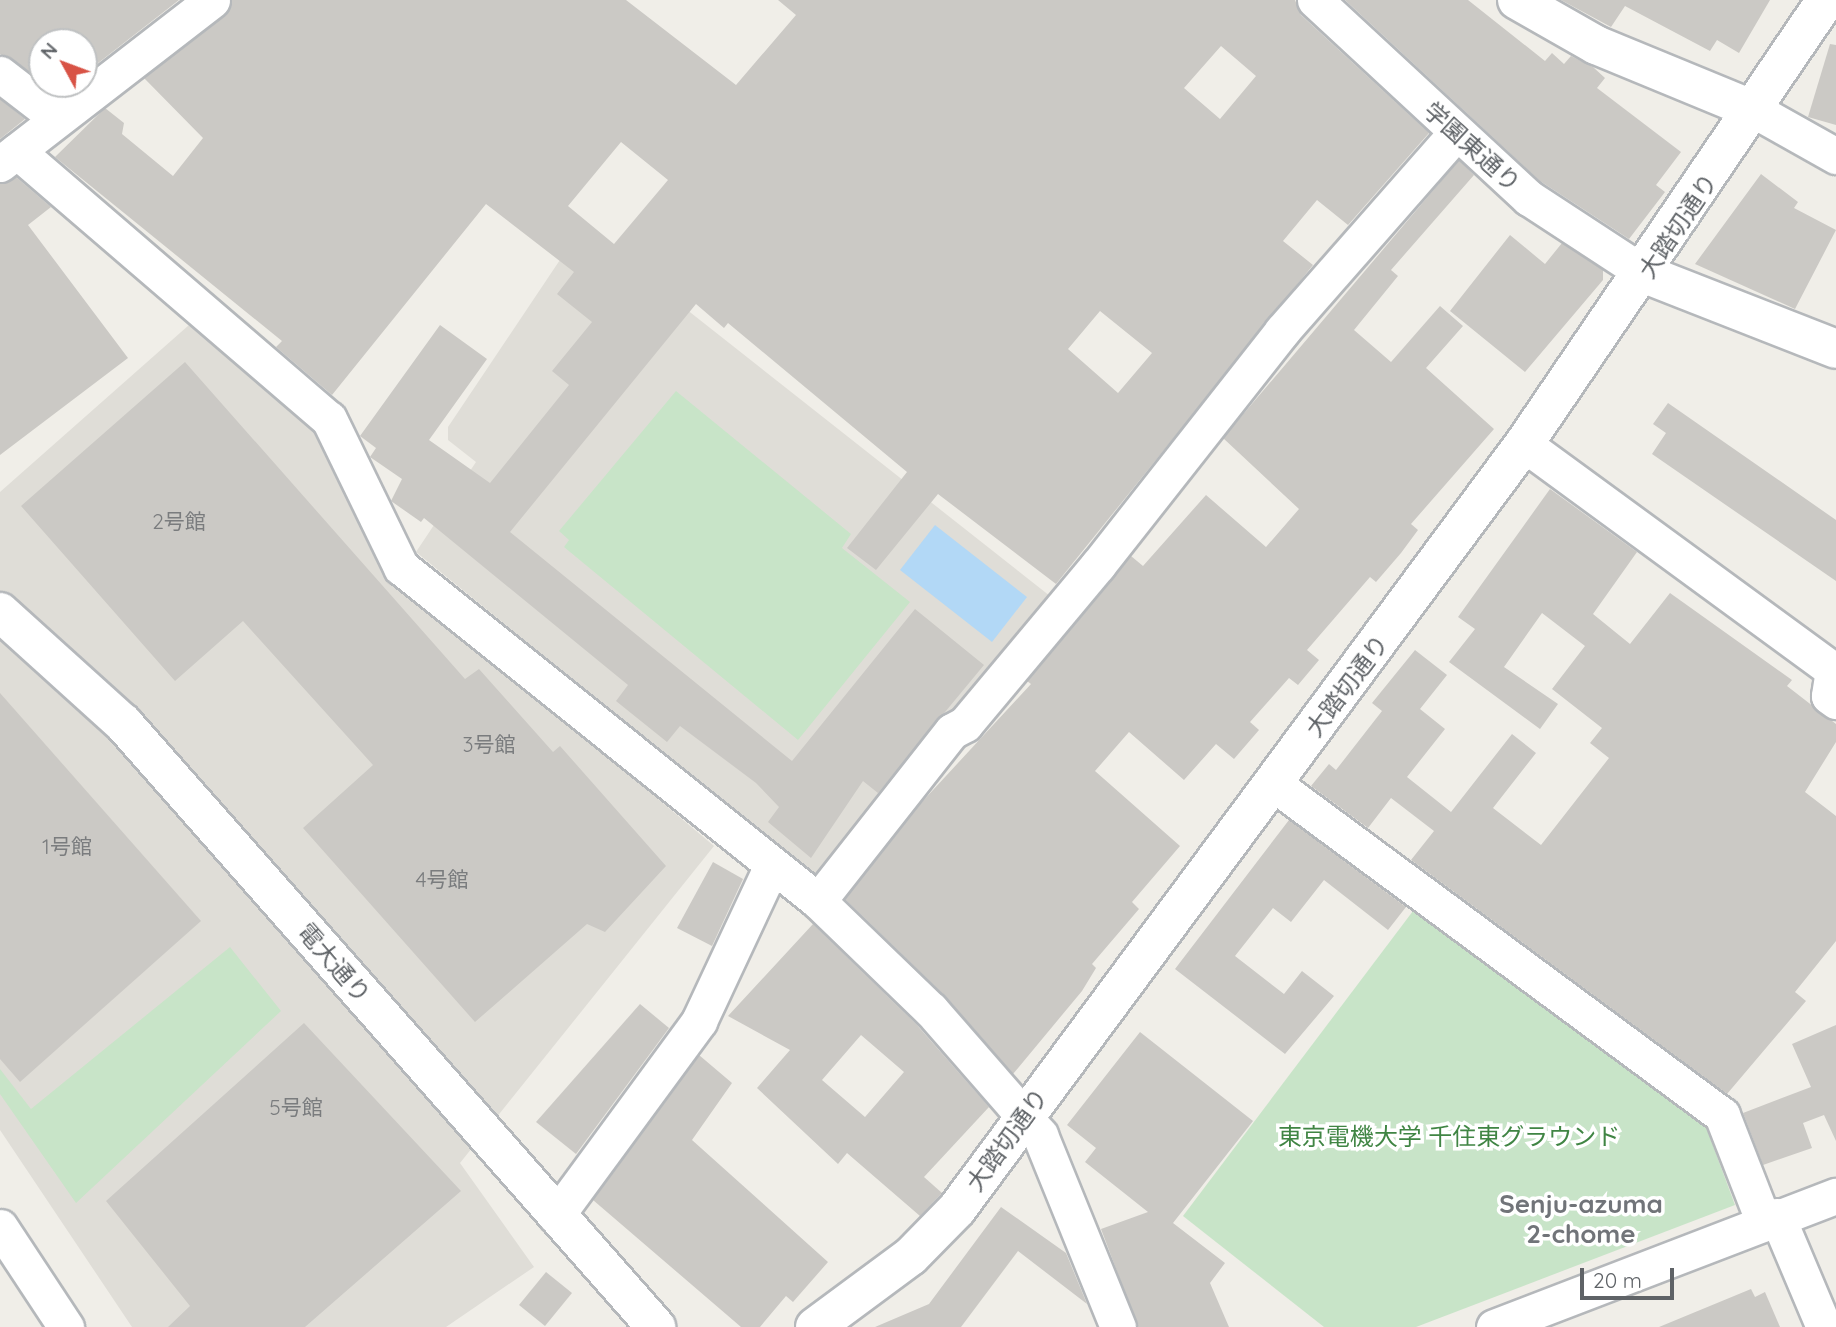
<!DOCTYPE html>
<meta charset="utf-8">
<style>
body{margin:0}
#map{position:relative;width:1836px;height:1327px;overflow:hidden;background:#f0eee8;font-family:Quicksand,"Noto Sans JP",sans-serif}
div>[style]{position:absolute}
[style*='--x']{left:calc(var(--x)*1px);top:calc(var(--y)*1px);width:calc(var(--w)*1px);rotate:calc(var(--a)*1deg)}
.education>*{inset:0;background:#dfddd7}
.green>*{inset:0;background:#c8e4c8}
.water>*{inset:0;background:#b2d8f6}
.building>*{inset:0;background:#cbc9c5}
.roads{filter:drop-shadow(2px 0 #b5b8bb) drop-shadow(-2px 0 #b5b8bb) drop-shadow(0 2px #b5b8bb) drop-shadow(0 -2px #b5b8bb)}
.minor>*{height:35px;margin:-17.5px;padding:0 17.5px;transform-origin:17.5px;border-radius:17.5px;background:#fff}
.tertiary>*{height:38px;margin:-19px;padding:0 19px;transform-origin:19px;border-radius:19px;background:#fff}
span{translate:-50% -50%;white-space:nowrap;text-align:center;line-height:1.15;-webkit-text-stroke:7px #fff;paint-order:stroke}
.number-label{font-size:21px;color:#7a7c7e}
.number-label span{-webkit-text-stroke-width:0}
.street-label{font-size:24px;color:#5f6367}
.park-label{font-size:24px;color:#408544}
.neighbourhood-label{font-size:26px;color:#717479;font-weight:700}
.north{position:absolute;left:28px;top:28px;width:70px;height:70px;box-sizing:border-box;background:#fff;border:2px solid #bfc1c2;border-radius:50%;rotate:311deg;font-size:19px;font-weight:700;line-height:28px;text-align:center;color:#5f6367}
.north::after{content:'';display:block;margin:auto;width:24px;height:32px;background:#d85346;clip-path:polygon(50% 0,100% 100%,50% 72%,0 100%)}
.scale{position:absolute;left:1580px;top:1268px;width:94px;height:32px;box-sizing:border-box;border:4px solid #5f6367;border-top:0;padding-left:9px;font-size:21px;line-height:24px;white-space:nowrap;color:#5f6367;-webkit-text-stroke:5px #fff;paint-order:stroke}
</style>
<div id="map">
<div class="education">
<div style="clip-path:polygon(582px 227px,1055px 600px,832px 871px,814px 876px,416px 552px,476px 462px,448px 440px,448px 427px)"></div>
<div style="clip-path:polygon(189px 325px,324px 441px,385px 569px,714px 846px,460px 1163px,534px 1267px,446px 1327px,132px 1327px,0 1130px,0 492px)"></div>
</div>
<div class="green">
<div style="clip-path:polygon(676px 391px,851px 534px,842px 548px,910px 602px,798px 740px,564px 547px,569px 540px,559px 531px)"></div>
<div style="clip-path:polygon(1416px 907px,1705px 1124px,1735px 1205px,1416px 1327px,1324px 1327px,1183px 1216px)"></div>
<div style="clip-path:polygon(230px 947px,281px 1011px,76px 1203px,0 1094px,0 1069px,31px 1109px)"></div>
</div>
<div class="water">
<div style="clip-path:polygon(935px 525px,1027px 597px,992px 642px,900px 570px)"></div>
</div>
<div class="building">
<div style="clip-path:polygon(0 0,179px 0,84px 74px,84px 42px,42px 42px,42px 81px,0 54px)"></div>
<div style="clip-path:polygon(evenodd,232px 0,626px 0,736px 85px,796px 15px,778px 0,1295px 0,1301px 15px,1429px 133px,1348px 225px,1317px 200px,1283px 241px,1313px 265px,1056px 584px,938px 494px,876px 570px,847px 548px,907px 472px,728px 323px,724px 328px,696px 304px,510px 532px,792px 761px,915px 609px,984px 665px,878px 793px,863px 781px,811px 858px,768px 822px,779px 807px,756px 783px,680px 726px,667px 742px,616px 701px,628px 685px,424px 518px,421px 522px,391px 501px,402px 479px,370px 457px,376px 448px,360px 436px,440px 325px,487px 359px,429px 440px,490px 483px,569px 385px,552px 371px,592px 322px,557px 294px,574px 272px,486px 204px,332px 395px,276px 347px,282px 341px,55px 157px,105px 108px,124px 123px,122px 134px,173px 176px,203px 138px,144px 78px,224px 16px,232px 0,1221px 46px,1256px 76px,1220px 119px,1184px 88px,1221px 46px,232px 0,621px 142px,668px 180px,614px 244px,568px 206px,621px 142px,232px 0,1100px 311px,1152px 353px,1118px 393px,1068px 349px,1100px 311px)"></div>
<div style="clip-path:polygon(1345px 0,1468px 0,1545px 61px,1552px 53px,1564px 64px,1571px 56px,1593px 67px,1605px 78px,1597px 88px,1681px 152px,1656px 185px,1665px 192px,1629px 239px,1540px 181px)"></div>
<div style="clip-path:polygon(1561px 0,1770px 0,1739px 53px,1717px 40px,1710px 51px,1625px 6px,1611px 27px)"></div>
<div style="clip-path:polygon(1830px 44px,1836px 45px,1836px 125px,1808px 117px)"></div>
<div style="clip-path:polygon(46px 84px,71px 84px,58px 94px)"></div>
<div style="clip-path:polygon(0 99px,25px 119px,0 139px)"></div>
<div style="clip-path:polygon(1459px 160px,1474px 175px,1391px 270px,1398px 276px,1354px 330px,1391px 362px,1440px 306px,1463px 326px,1426px 368px,1494px 429px,1411px 524px,1418px 530px,1401px 553px,1376px 582px,1370px 577px,1307px 650px,1319px 660px,1298px 685px,1289px 678px,1250px 722px,1259px 730px,1234px 759px,1216px 744px,1184px 780px,1129px 732px,1095px 771px,1180px 846px,1132px 902px,1139px 909px,1092px 964px,1096px 968px,1082px 991px,1013px 1074px,945px 996px,845px 899px,921px 803px,1031px 684px,1027px 681px,1131px 556px,1143px 566px,1206px 495px,1266px 547px,1299px 509px,1223px 438px)"></div>
<div style="clip-path:polygon(1761px 174px,1798px 202px,1794px 208px,1836px 230px,1795px 309px,1695px 264px)"></div>
<div style="clip-path:polygon(16px 177px,51px 207px,28px 225px,128px 358px,0 455px,0 184px)"></div>
<div style="clip-path:polygon(1510px 235px,1545px 264px,1562px 243px,1603px 270px,1603px 280px,1525px 372px,1450px 311px)"></div>
<div style="clip-path:polygon(185px 362px,465px 679px,479px 669px,553px 752px,560px 746px,666px 866px,605px 932px,587px 924px,475px 1022px,303px 828px,373px 765px,243px 621px,175px 681px,21px 506px)"></div>
<div style="clip-path:polygon(1668px 403px,1836px 520px,1836px 581px,1652px 454px,1666px 433px,1653px 424px)"></div>
<div style="clip-path:polygon(1550px 489px,1637px 552px,1593px 614px,1630px 644px,1670px 593px,1792px 680px,1787px 686px,1836px 724px,1836px 742px,1805px 792px,1836px 816px,1836px 941px,1795px 992px,1806px 1001px,1727px 1094px,1411px 860px,1434px 831px,1391px 798px,1368px 828px,1311px 786px,1329px 764px,1336px 770px,1382px 711px,1372px 703px,1415px 650px,1447px 675px,1420px 709px,1445px 729px,1407px 777px,1451px 812px,1512px 734px,1536px 753px,1493px 808px,1541px 845px,1609px 758px,1590px 743px,1602px 728px,1552px 689px,1585px 646px,1542px 613px,1504px 667px,1558px 704px,1540px 729px,1449px 662px,1475px 629px,1458px 617px)"></div>
<div style="clip-path:polygon(0 693px,201px 921px,20px 1082px,0 1059px)"></div>
<div style="clip-path:polygon(1289px 820px,1406px 907px,1388px 930px,1324px 880px,1291px 922px,1273px 908px,1235px 956px,1284px 994px,1302px 971px,1334px 996px,1285px 1054px,1175px 969px)"></div>
<div style="clip-path:polygon(713px 862px,743px 879px,712px 946px,677px 928px)"></div>
<div style="clip-path:polygon(evenodd,813px 924px,916px 1024px,989px 1107px,924px 1177px,942px 1193px,920px 1216px,847px 1153px,838px 1164px,757px 1088px,790px 1050px,728px 1016px,813px 924px,861px 1035px,904px 1072px,865px 1117px,822px 1080px,861px 1035px)"></div>
<div style="clip-path:polygon(640px 1004px,669px 1028px,576px 1154px,536px 1122px)"></div>
<div style="clip-path:polygon(304px 1023px,461px 1191px,305px 1327px,168px 1327px,190px 1306px,106px 1201px)"></div>
<div style="clip-path:polygon(1836px 1025px,1836px 1141px,1824px 1115px,1803px 1123px,1812px 1148px,1763px 1165px,1743px 1113px,1811px 1087px,1792px 1044px)"></div>
<div style="clip-path:polygon(1140px 1032px,1253px 1121px,1173px 1223px,1225px 1263px,1210px 1283px,1229px 1327px,1138px 1327px,1101px 1229px,1148px 1212px,1085px 1162px,1096px 1148px,1067px 1125px)"></div>
<div style="clip-path:polygon(699px 1055px,732px 1083px,692px 1140px,828px 1262px,793px 1302px,786px 1296px,760px 1327px,741px 1327px,593px 1200px)"></div>
<div style="clip-path:polygon(1001px 1207px,1066px 1253px,1087px 1304px,1018px 1251px,961px 1327px,875px 1327px,929px 1304px)"></div>
<div style="clip-path:polygon(546px 1272px,572px 1293px,545px 1326px,519px 1305px)"></div>
<div style="clip-path:polygon(1751px 1289px,1755px 1297px,1765px 1292px,1780px 1327px,1659px 1327px)"></div>
</div>
<div class="roads">
<div class="minor">
<div style="--x:1315;--y:0;--w:292;--a:42.8"></div>
<div style="--x:1529;--y:198;--w:139;--a:33.2"></div>
<div style="--x:0;--y:74;--w:72;--a:37.7"></div>
<div style="--x:1756;--y:111;--w:92;--a:29.4"></div>
<div style="--x:17;--y:151;--w:411;--a:40.7"></div>
<div style="--x:329;--y:419;--w:165;--a:64.1"></div>
<div style="--x:401;--y:567;--w:534;--a:38.69"></div>
<div style="--x:818;--y:901;--w:157;--a:44"></div>
<div style="--x:931;--y:1010;--w:166;--a:48.9"></div>
<div style="--x:1040;--y:1135;--w:207;--a:67.9"></div>
<div style="--x:0;--y:164;--w:268;--a:-37.7"></div>
<div style="--x:1524;--y:444;--w:383;--a:36.2"></div>
<div style="--x:1833;--y:670;--w:26;--a:99"></div>
<div style="--x:1829;--y:696;--w:9;--a:36"></div>
<div style="--x:1274;--y:784;--w:557;--a:36.46"></div>
<div style="--x:1722;--y:1115;--w:116;--a:68.7"></div>
<div style="--x:818;--y:901;--w:216;--a:-51.8"></div>
<div style="--x:952;--y:731;--w:15;--a:-28"></div>
<div style="--x:965;--y:724;--w:207;--a:-50.1"></div>
<div style="--x:1098;--y:565;--w:298;--a:-51.8"></div>
<div style="--x:1282;--y:331;--w:264;--a:-48.7"></div>
<div style="--x:556;--y:1216;--w:242;--a:-53.7"></div>
<div style="--x:699;--y:1021;--w:172;--a:-64.9"></div>
<div style="--x:1777;--y:1216;--w:121;--a:67.1"></div>
<div style="--x:0;--y:1227;--w:120;--a:56.6"></div>
<div style="--x:1494;--y:1327;--w:366;--a:-21"></div>
</div>
<div class="tertiary">
<div style="--x:1517;--y:0;--w:91;--a:29.7"></div>
<div style="--x:1596;--y:45;--w:173;--a:22.4"></div>
<div style="--x:1645;--y:274;--w:205;--a:21.4"></div>
<div style="--x:0;--y:612;--w:166;--a:42.1"></div>
<div style="--x:123;--y:723;--w:806;--a:48.57"></div>
<div style="--x:815;--y:1327;--w:119;--a:-36.5"></div>
<div style="--x:911;--y:1256;--w:66;--a:-45.6"></div>
<div style="--x:957;--y:1209;--w:952;--a:-53.46"></div>
<div style="--x:1524;--y:444;--w:537;--a:-55.78"></div>
</div>
</div>
<div class="number-label">
<span style="left:179px;top:521px">2号館</span>
<span style="left:489px;top:744px">3号館</span>
<span style="left:67px;top:846px">1号館</span>
<span style="left:442px;top:879px">4号館</span>
<span style="left:296px;top:1107px">5号館</span>
</div>
<div class="street-label">
<span style="left:1472px;top:147px;rotate:42deg">学園東通り</span>
<span style="left:1678px;top:226px;rotate:-56deg">大踏切通り</span>
<span style="left:1347px;top:686px;rotate:-53deg">大踏切通り</span>
<span style="left:334px;top:963px;rotate:49deg">電大通り</span>
<span style="left:1007px;top:1140px;rotate:-54deg">大踏切通り</span>
</div>
<div class="park-label">
<span style="left:1449px;top:1137px">東京電機大学 千住東グラウンド</span>
</div>
<div class="neighbourhood-label">
<span style="left:1581px;top:1219px">Senju-azuma<br>2-chome</span>
</div>
<div class="north">N</div>
<div class="scale">20 m</div>
</div>
